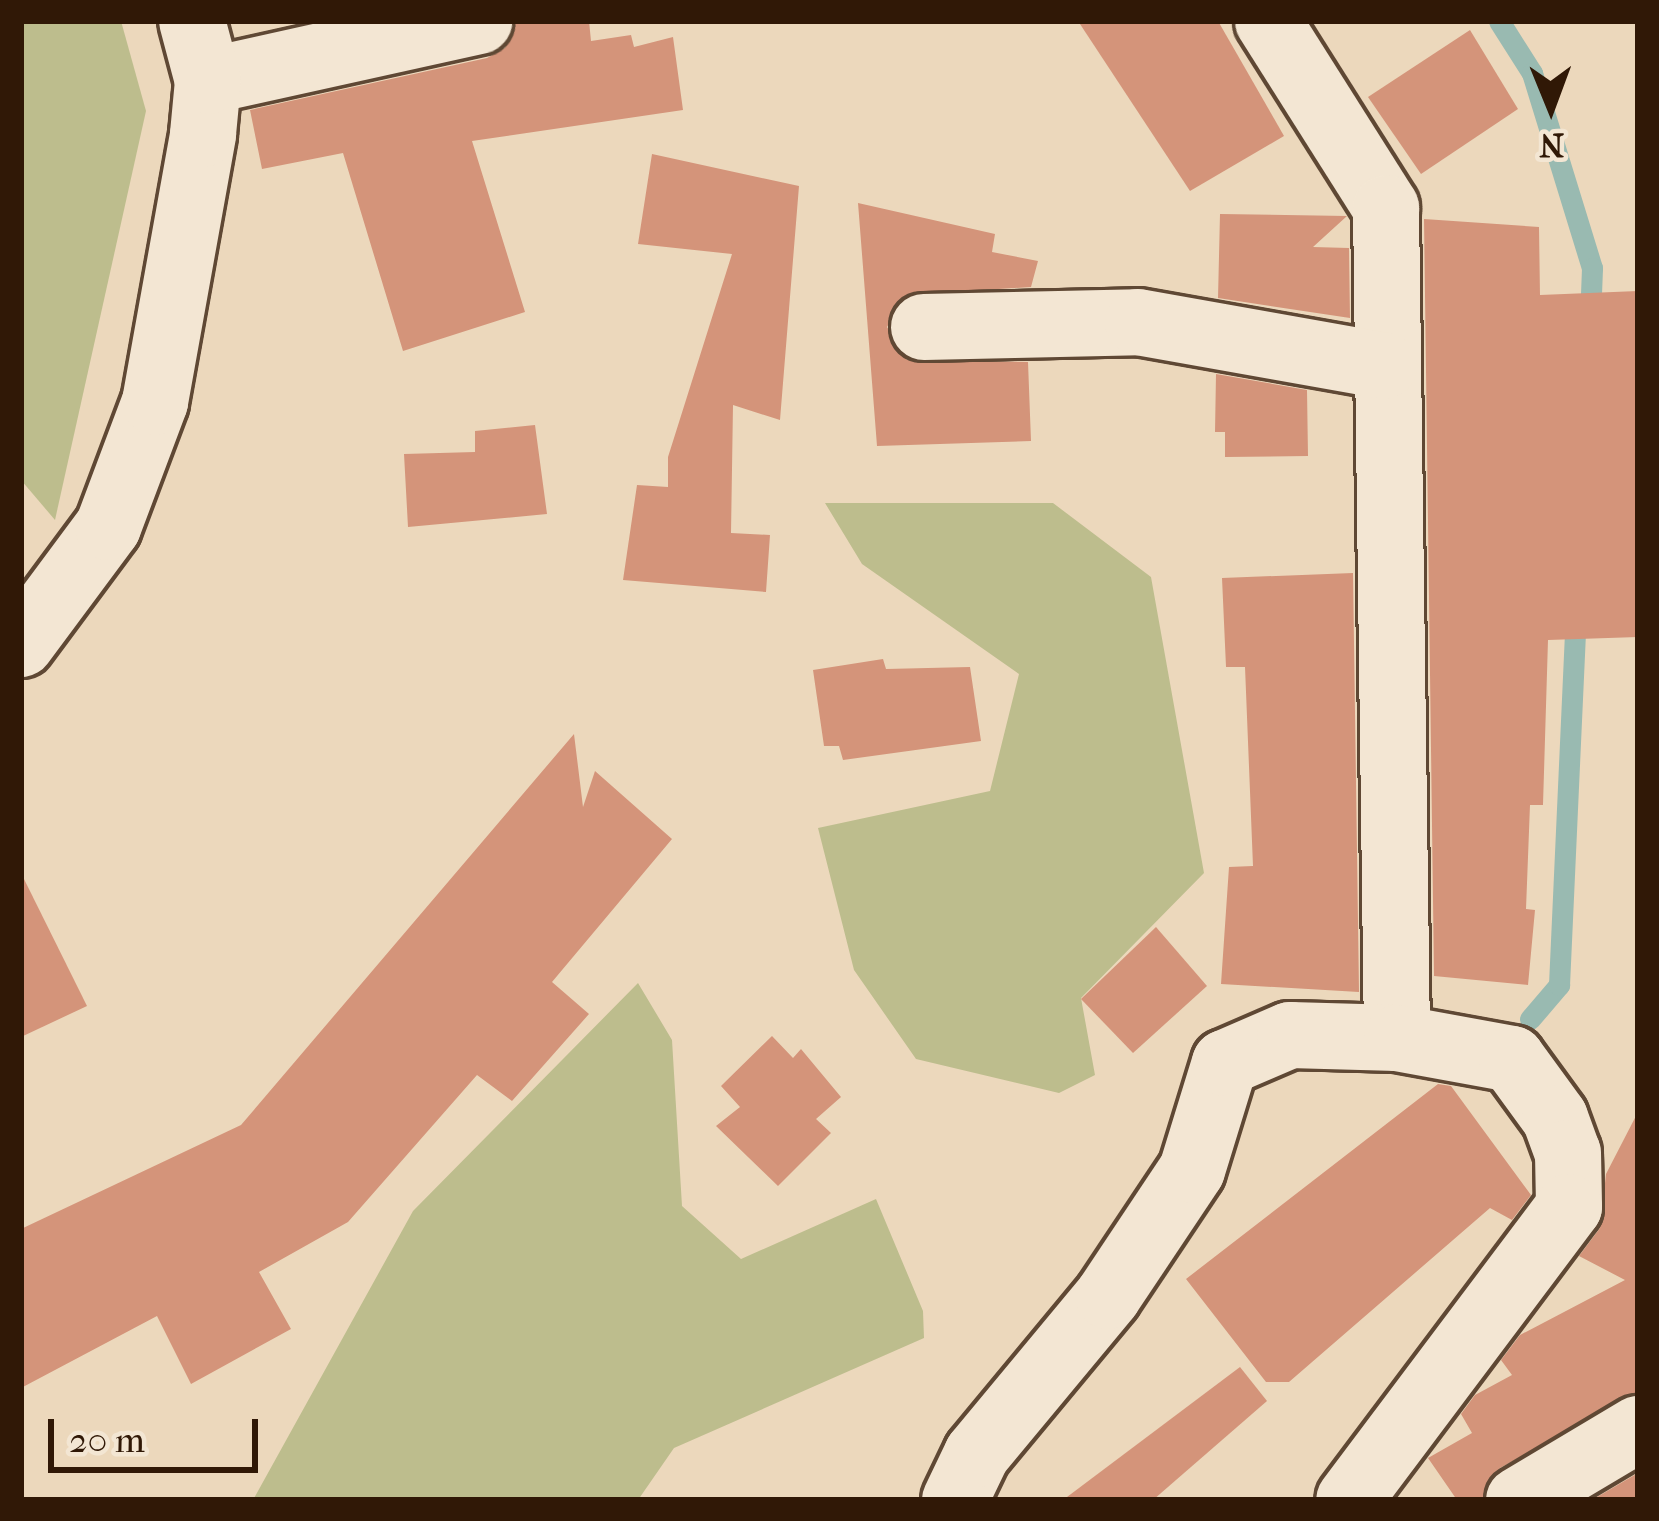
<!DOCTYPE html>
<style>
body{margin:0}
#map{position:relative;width:1659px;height:1521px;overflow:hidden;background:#ecd8bc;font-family:"IM FELL French Canon",serif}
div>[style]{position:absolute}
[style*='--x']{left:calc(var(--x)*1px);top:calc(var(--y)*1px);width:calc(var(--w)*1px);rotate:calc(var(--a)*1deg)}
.green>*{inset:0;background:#bdbd8d}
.stream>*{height:21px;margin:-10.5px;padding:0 10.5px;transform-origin:10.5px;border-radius:10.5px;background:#99bab1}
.building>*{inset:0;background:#d4947a}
.roads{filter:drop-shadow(3px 0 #5f4834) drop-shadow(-3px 0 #5f4834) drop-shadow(0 3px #5f4834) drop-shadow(0 -3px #5f4834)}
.minor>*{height:66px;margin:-33px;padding:0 33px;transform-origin:33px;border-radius:33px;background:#f3e6d3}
span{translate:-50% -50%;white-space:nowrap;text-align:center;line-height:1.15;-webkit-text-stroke:9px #f3e6d3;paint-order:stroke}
.frame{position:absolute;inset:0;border:24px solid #301806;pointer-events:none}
.north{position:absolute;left:1491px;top:48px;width:120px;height:120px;-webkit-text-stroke:9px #f3e6d3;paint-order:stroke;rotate:179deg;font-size:33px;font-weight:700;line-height:48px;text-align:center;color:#301806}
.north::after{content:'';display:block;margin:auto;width:42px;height:54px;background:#301806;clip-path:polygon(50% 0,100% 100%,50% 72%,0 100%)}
.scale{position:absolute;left:48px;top:1419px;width:210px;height:54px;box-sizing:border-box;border:6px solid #301806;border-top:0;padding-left:15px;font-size:36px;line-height:42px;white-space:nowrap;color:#301806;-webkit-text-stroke:9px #f3e6d3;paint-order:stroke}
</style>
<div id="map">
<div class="green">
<div style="clip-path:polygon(21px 21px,121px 21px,146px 111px,55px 520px,21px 480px)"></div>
<div style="clip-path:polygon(825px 503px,1053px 503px,1151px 577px,1204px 873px,1081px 998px,1095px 1075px,1059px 1093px,916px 1059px,854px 970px,818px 828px,990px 791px,1019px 674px,862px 564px)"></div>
<div style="clip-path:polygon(638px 983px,672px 1040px,682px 1206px,741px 1259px,876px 1199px,923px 1311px,924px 1338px,674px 1448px,638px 1500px,253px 1500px,413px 1211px)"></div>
</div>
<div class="stream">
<div style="--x:1499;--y:21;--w:62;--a:57.6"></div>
<div style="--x:1532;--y:73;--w:204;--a:72.9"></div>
<div style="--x:1592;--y:268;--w:52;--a:92.2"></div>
<div style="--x:1530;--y:1019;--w:45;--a:-49.5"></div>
<div style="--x:1559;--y:985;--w:370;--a:-87.4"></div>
</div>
<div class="building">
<div style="clip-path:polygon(515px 21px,589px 21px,591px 41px,631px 35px,634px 47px,673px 37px,683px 110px,472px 141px,525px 312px,403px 351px,343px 153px,262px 169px,250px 110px,487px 58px,505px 48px)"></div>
<div style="clip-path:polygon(1078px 21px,1218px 21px,1284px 136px,1190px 191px)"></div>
<div style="clip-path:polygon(1470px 30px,1518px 109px,1421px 174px,1368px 97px)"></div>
<div style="clip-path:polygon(652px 154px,799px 186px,780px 420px,733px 405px,731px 533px,770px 535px,766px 592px,623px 580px,637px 485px,668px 487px,668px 457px,732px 254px,638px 244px)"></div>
<div style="clip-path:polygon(858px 203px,995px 234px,992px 252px,1038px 261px,1031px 287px,906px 295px,887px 327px,907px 360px,1028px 362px,1031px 441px,877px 446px)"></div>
<div style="clip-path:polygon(1220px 214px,1347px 216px,1313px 247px,1349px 248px,1350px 318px,1218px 298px)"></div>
<div style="clip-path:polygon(1424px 219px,1539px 227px,1540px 295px,1638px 291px,1638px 637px,1548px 640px,1543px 805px,1530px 805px,1526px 909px,1535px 910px,1528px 985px,1434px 976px)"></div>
<div style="clip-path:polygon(1216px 374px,1307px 390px,1308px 456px,1225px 457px,1225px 432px,1215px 432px)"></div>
<div style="clip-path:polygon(535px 425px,547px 514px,408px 527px,404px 454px,475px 452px,475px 431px)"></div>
<div style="clip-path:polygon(1353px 573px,1359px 992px,1221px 984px,1229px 867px,1253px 866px,1245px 667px,1226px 667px,1222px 578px)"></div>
<div style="clip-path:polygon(883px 659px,886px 669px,970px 667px,981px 741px,843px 760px,839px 746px,824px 746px,813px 670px)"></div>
<div style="clip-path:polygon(574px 734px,583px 807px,595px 771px,672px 839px,552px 982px,589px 1014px,512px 1101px,477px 1075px,348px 1222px,259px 1272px,291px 1329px,191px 1384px,157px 1316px,21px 1388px,21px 1229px,241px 1125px)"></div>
<div style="clip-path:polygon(21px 873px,87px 1006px,21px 1037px)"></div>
<div style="clip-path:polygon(1156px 927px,1207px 986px,1133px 1053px,1081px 999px)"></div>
<div style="clip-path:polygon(772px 1036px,793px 1058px,801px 1049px,841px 1097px,816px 1119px,831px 1133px,778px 1186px,716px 1126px,740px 1107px,721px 1086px)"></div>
<div style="clip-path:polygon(1438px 1084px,1451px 1086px,1531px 1195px,1512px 1220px,1490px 1208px,1289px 1382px,1266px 1382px,1186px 1279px)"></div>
<div style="clip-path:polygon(1638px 1112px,1638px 1392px,1500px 1468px,1482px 1500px,1457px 1500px,1428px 1458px,1472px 1433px,1461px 1414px,1475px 1395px,1512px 1375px,1501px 1360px,1520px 1335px,1625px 1280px,1579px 1256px,1600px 1228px,1606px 1174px)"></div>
<div style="clip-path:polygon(1240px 1367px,1267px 1401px,1153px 1500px,1063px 1500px)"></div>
<div style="clip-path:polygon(1638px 1473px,1638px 1500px,1592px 1500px)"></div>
</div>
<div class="roads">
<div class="minor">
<div style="--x:1268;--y:21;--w:221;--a:57.7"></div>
<div style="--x:1386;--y:208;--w:830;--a:89.24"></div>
<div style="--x:208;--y:81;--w:278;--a:-12.5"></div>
<div style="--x:924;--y:327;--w:214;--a:-1.3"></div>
<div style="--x:1138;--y:322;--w:250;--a:10.1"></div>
<div style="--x:21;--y:644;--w:146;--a:-53.4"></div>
<div style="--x:108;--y:527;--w:134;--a:-69.4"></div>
<div style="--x:155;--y:402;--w:272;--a:-79.8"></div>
<div style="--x:203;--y:134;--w:53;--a:-84.6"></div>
<div style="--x:208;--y:81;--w:62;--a:-104.9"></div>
<div style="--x:955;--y:1500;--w:51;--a:-64.4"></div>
<div style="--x:977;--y:1454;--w:205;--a:-50.3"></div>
<div style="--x:1108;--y:1296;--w:151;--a:-56.3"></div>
<div style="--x:1192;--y:1170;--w:112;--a:-72.9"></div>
<div style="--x:1225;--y:1063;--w:71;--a:-23.3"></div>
<div style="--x:1290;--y:1035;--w:107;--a:1.6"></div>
<div style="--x:1397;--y:1038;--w:117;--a:10.3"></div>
<div style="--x:1512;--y:1059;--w:73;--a:53.9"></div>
<div style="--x:1555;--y:1118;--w:37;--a:70"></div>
<div style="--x:1568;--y:1153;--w:54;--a:88.9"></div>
<div style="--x:1569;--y:1207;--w:366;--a:126.9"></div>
<div style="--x:1519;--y:1500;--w:139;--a:-30.8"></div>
</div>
</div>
<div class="frame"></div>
<div class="north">N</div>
<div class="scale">20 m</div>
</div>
